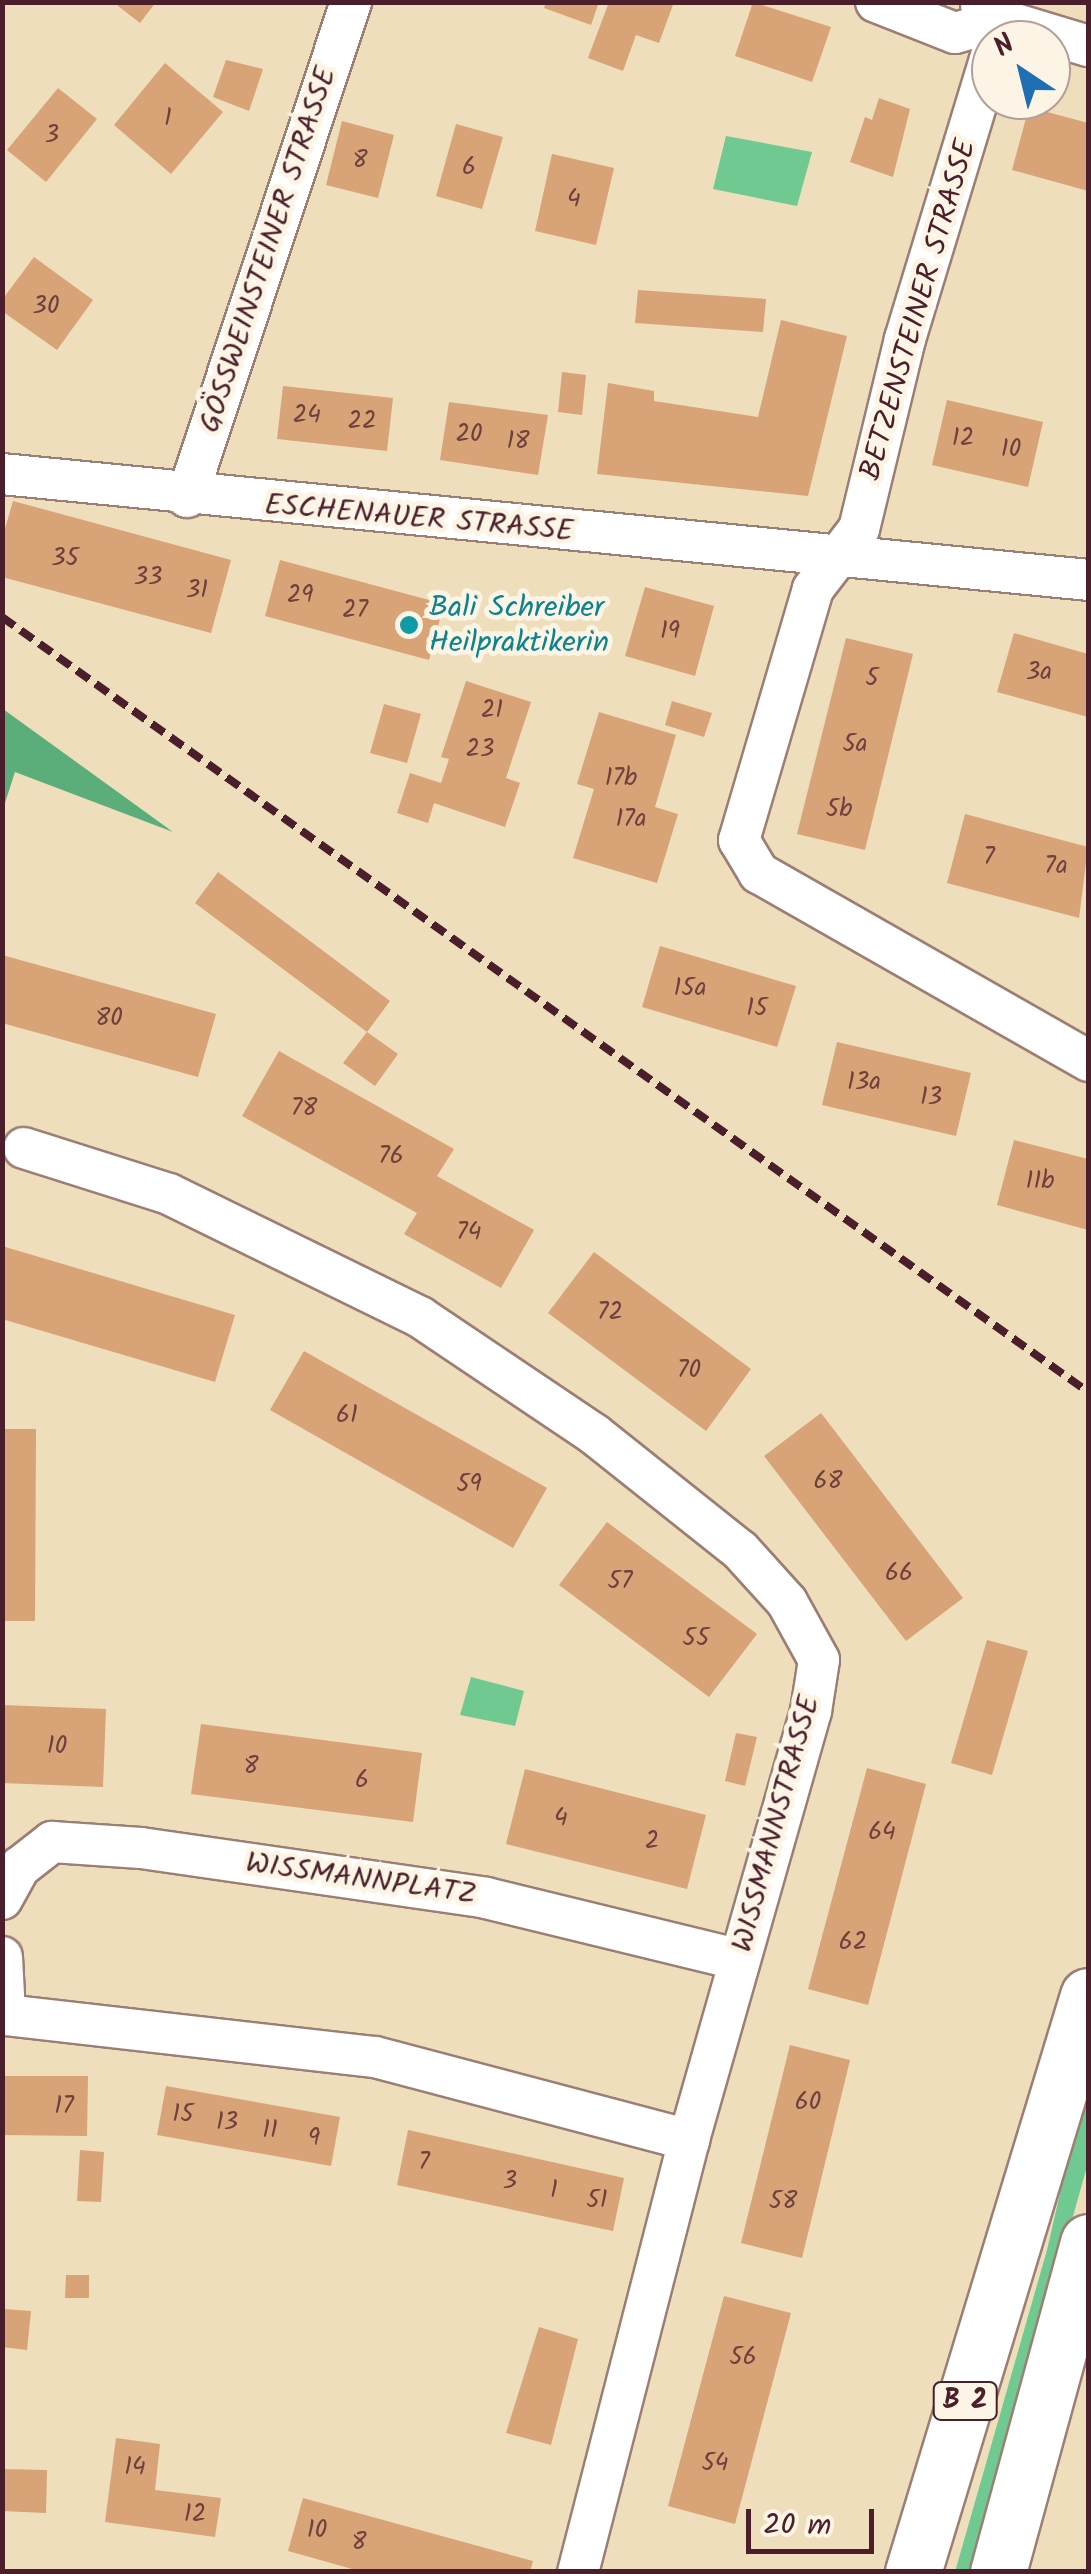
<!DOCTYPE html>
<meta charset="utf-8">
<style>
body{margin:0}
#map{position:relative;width:1091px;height:2574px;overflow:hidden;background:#eedebc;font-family:Kalam,sans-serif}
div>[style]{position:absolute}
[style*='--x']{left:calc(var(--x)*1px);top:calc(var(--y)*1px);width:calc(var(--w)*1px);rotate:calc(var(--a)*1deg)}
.green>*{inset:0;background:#6fc990}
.forest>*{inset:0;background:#5bad7a}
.building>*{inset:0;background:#d8a377}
.roads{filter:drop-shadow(2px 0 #9c7e74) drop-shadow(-2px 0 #9c7e74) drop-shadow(0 2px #9c7e74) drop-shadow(0 -2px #9c7e74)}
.street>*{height:40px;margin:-20px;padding:0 20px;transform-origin:20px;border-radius:20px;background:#fff}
.primary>*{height:55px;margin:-27.5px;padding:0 27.5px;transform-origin:27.5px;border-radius:27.5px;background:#fff}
.rail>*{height:8px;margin-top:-4px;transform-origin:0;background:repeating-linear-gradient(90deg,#4a1f2b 0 15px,transparent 0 23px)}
.dots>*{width:28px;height:28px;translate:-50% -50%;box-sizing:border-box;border:5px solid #fcf5e5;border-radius:50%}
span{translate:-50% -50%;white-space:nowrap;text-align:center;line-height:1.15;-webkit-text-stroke:10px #fcf5e5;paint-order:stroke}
.number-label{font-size:25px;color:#6e403e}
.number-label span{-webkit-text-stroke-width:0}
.shield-label span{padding:2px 8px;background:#fcf5e5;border:2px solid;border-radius:8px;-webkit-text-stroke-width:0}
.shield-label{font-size:28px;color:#4a1f2b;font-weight:700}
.street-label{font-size:30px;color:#4a1f2b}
.culture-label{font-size:30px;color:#0d838f}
.left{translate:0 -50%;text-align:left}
.frame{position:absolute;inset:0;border:5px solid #4a1f2b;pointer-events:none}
.north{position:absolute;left:971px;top:20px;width:100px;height:100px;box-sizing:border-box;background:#fcf5e5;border:2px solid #b59f9b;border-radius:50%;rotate:325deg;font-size:28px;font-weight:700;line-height:40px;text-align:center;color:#4a1f2b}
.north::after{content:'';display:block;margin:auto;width:35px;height:45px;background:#1f6fb2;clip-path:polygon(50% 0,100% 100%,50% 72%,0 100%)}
.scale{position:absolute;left:746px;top:2509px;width:128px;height:45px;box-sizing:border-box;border:5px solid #4a1f2b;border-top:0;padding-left:12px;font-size:30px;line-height:35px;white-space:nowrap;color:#4a1f2b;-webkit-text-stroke:8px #fcf5e5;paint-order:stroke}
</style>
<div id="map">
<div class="green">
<div style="clip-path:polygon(726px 136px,812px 152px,797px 206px,713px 189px)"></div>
<div style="clip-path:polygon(471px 1677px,524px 1691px,515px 1726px,460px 1715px)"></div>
<div style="clip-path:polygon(1088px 2071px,1088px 2163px,973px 2571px,955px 2572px,1047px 2250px)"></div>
</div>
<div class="forest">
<div style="clip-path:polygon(3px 709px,173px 832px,15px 772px,3px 809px)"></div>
</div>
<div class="building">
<div style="clip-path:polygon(113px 2px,156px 2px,140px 23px)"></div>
<div style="clip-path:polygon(546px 2px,599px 2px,591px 25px,544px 8px)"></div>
<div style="clip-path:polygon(609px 2px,674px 2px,659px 43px,636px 35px,623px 71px,588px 58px)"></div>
<div style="clip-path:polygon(753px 2px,831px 27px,812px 82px,735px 56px)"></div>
<div style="clip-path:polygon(226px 60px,263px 69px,249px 111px,213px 97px)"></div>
<div style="clip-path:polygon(165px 63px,223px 112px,171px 174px,114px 125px)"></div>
<div style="clip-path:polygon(58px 88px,97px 119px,46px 182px,7px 150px)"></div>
<div style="clip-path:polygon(879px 98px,910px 109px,893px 177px,850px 162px,865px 117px,872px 120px)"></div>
<div style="clip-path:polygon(1029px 107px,1088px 123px,1088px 191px,1012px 170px)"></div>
<div style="clip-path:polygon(342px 121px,394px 135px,378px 198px,326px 185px)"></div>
<div style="clip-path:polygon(456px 124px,503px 137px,482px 209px,436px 196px)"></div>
<div style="clip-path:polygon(552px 154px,614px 168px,596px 245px,535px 231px)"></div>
<div style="clip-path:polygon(34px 257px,93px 300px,57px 350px,2px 311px,2px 300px)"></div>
<div style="clip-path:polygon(638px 290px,766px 299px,763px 332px,635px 323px)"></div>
<div style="clip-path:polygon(781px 320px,847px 336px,808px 496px,597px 474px,608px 383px,654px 391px,654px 401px,758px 417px)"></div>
<div style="clip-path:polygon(562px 372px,586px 375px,582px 415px,558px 412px)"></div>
<div style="clip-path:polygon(283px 386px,393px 398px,387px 451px,277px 439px)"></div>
<div style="clip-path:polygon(947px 400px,1043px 422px,1028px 487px,932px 465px)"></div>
<div style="clip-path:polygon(449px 402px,548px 415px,538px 475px,440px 460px)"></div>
<div style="clip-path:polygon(13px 501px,231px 560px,211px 633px,2px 577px,2px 539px)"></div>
<div style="clip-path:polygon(280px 560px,444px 604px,429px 660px,265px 616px)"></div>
<div style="clip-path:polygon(645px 587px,714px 606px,695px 676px,625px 656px)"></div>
<div style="clip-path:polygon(1014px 633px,1088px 654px,1088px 717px,997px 692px)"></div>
<div style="clip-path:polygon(846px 638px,913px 654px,865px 850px,797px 834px)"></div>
<div style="clip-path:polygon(466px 681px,531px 702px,506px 778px,520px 783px,505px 827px,434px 803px,428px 823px,397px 813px,410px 773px,441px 783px,449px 759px,441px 757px)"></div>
<div style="clip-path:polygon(672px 701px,712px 713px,704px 737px,665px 725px)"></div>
<div style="clip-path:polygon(384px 704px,421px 714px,407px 763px,370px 753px)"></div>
<div style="clip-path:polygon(599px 712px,676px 735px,655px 807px,678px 814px,657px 883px,573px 858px,594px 789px,577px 784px)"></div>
<div style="clip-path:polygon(965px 814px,1088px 847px,1079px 918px,947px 883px)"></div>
<div style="clip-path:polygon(218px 872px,390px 1001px,367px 1032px,398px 1054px,375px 1086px,343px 1063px,367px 1032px,195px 903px)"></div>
<div style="clip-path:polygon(660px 946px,796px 986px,777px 1047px,642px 1007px)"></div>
<div style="clip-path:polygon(2px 955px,216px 1014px,198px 1077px,2px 1023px)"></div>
<div style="clip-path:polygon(837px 1042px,971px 1073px,956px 1136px,822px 1105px)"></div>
<div style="clip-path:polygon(279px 1051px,454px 1149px,437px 1176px,534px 1230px,501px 1288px,404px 1234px,417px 1213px,242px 1116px)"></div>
<div style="clip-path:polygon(1014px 1140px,1088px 1159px,1088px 1230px,997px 1205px)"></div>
<div style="clip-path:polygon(2px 1246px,235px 1315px,215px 1382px,2px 1319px)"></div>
<div style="clip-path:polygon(594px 1252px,751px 1369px,706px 1431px,548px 1313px)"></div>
<div style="clip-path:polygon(304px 1351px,547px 1488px,513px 1548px,270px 1410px)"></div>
<div style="clip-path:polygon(821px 1413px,963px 1598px,906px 1641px,764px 1456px)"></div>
<div style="clip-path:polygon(2px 1429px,36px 1429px,35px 1621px,2px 1621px)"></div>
<div style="clip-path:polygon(607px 1522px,757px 1634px,709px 1697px,559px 1585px)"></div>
<div style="clip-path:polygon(987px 1640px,1028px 1651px,992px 1775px,951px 1763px)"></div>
<div style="clip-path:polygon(2px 1705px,106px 1709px,103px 1787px,2px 1783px)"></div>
<div style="clip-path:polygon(201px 1724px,422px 1753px,413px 1822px,191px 1794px)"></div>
<div style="clip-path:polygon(736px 1733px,757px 1737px,745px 1786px,725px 1781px)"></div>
<div style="clip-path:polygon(867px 1768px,926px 1784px,868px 2005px,808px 1989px)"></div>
<div style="clip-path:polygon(525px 1769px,706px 1815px,687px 1889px,506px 1844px)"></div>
<div style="clip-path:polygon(790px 2045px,850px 2060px,802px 2258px,741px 2243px)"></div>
<div style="clip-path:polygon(2px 2076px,88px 2076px,87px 2136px,2px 2135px)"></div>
<div style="clip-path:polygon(166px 2086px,340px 2117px,331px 2166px,157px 2135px)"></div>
<div style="clip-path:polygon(408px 2130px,624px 2178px,613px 2231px,397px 2185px)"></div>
<div style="clip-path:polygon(80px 2150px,104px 2152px,101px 2202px,77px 2201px)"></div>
<div style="clip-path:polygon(66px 2275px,89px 2275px,89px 2298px,65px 2298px)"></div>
<div style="clip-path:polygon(724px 2296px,791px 2313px,735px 2524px,668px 2506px)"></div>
<div style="clip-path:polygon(4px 2309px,31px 2311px,27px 2350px,2px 2347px)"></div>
<div style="clip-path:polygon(539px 2327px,578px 2339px,551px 2445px,506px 2433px)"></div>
<div style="clip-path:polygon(116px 2438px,160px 2444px,155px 2490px,221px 2498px,215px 2537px,105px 2522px)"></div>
<div style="clip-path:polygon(2px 2469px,47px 2470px,46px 2513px,2px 2511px)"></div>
<div style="clip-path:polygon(303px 2498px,533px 2561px,530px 2572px,363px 2572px,288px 2551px)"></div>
</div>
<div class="roads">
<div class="street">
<div style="--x:876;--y:2;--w:85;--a:21.4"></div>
<div style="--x:955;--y:33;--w:49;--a:-15.5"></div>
<div style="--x:981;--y:5;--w:26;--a:36"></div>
<div style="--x:1002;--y:20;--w:90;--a:16.8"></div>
<div style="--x:991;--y:56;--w:296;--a:106.9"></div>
<div style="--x:905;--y:339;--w:195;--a:103.6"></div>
<div style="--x:859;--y:529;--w:76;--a:127.5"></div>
<div style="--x:813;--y:589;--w:262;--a:106.4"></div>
<div style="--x:739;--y:840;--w:39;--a:59"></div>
<div style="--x:759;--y:873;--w:379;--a:29.7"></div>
<div style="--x:2;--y:474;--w:1091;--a:5.57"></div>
<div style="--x:187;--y:497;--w:521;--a:-71.67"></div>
<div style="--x:24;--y:1148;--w:152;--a:17.6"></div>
<div style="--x:169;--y:1194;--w:280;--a:26.1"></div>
<div style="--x:420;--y:1317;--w:210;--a:33.9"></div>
<div style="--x:594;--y:1434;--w:186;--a:38.5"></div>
<div style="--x:740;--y:1550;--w:70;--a:47.9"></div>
<div style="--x:787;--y:1602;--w:66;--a:61.1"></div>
<div style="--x:819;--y:1660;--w:52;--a:98.9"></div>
<div style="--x:811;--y:1711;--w:446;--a:105.9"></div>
<div style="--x:689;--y:2140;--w:446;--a:104.4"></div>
<div style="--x:2;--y:1899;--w:37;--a:-61"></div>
<div style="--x:20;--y:1867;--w:41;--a:-38"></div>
<div style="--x:52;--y:1842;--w:89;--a:3.9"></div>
<div style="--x:141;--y:1848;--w:349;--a:8.2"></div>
<div style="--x:486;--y:1898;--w:261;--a:13.7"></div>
<div style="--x:2;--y:1957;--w:58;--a:87"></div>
<div style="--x:5;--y:2015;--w:372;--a:6.5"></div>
<div style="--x:375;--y:2057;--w:325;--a:14.8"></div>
</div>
<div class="primary">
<div style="--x:913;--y:2572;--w:602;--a:-73.1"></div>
<div style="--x:998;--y:2572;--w:342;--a:-74.7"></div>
</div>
</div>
<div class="rail">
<div style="--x:2;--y:617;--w:1334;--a:35.51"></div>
</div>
<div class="dots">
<div style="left:409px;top:625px;background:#0f9aa8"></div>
</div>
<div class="number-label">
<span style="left:168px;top:118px">1</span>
<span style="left:52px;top:135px">3</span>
<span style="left:360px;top:160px">8</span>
<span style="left:469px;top:167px">6</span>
<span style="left:574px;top:199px">4</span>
<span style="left:46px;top:306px">30</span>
<span style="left:307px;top:415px">24</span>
<span style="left:362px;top:421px">22</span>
<span style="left:469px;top:434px">20</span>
<span style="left:963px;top:438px">12</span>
<span style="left:518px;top:441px">18</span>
<span style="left:1011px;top:449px">10</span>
<span style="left:65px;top:558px">35</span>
<span style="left:148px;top:577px">33</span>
<span style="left:197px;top:590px">31</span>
<span style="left:300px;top:595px">29</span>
<span style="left:355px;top:610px">27</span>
<span style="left:670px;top:631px">19</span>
<span style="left:1039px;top:672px">3a</span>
<span style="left:872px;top:678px">5</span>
<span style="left:492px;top:710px">21</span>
<span style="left:855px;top:744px">5a</span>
<span style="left:480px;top:749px">23</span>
<span style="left:621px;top:778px">17b</span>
<span style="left:839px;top:809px">5b</span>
<span style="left:631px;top:819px">17a</span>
<span style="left:989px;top:857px">7</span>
<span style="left:1056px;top:866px">7a</span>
<span style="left:690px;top:988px">15a</span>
<span style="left:757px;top:1008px">15</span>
<span style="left:109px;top:1018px">80</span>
<span style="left:864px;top:1082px">13a</span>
<span style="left:931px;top:1097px">13</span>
<span style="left:304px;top:1108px">78</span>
<span style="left:391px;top:1156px">76</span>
<span style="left:1040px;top:1181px">11b</span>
<span style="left:469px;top:1232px">74</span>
<span style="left:610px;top:1312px">72</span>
<span style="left:689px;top:1370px">70</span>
<span style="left:347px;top:1415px">61</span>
<span style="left:828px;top:1481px">68</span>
<span style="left:469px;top:1484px">59</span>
<span style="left:899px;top:1573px">66</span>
<span style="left:620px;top:1581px">57</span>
<span style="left:696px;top:1638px">55</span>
<span style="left:57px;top:1746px">10</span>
<span style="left:251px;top:1766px">8</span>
<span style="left:362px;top:1780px">6</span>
<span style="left:561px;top:1818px">4</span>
<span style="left:882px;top:1832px">64</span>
<span style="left:652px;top:1841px">2</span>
<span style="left:853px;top:1942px">62</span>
<span style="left:808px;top:2102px">60</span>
<span style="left:64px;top:2106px">17</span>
<span style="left:183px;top:2114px">15</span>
<span style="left:227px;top:2122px">13</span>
<span style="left:270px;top:2130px">11</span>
<span style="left:314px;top:2138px">9</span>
<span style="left:424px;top:2162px">7</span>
<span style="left:510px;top:2181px">3</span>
<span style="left:554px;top:2190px">1</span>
<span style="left:597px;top:2200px">51</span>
<span style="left:783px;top:2201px">58</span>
<span style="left:743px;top:2357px">56</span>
<span style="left:715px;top:2463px">54</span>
<span style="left:135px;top:2467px">14</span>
<span style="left:195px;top:2514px">12</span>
<span style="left:317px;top:2530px">10</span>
<span style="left:359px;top:2542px">8</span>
</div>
<div class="shield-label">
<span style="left:965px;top:2401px">B 2</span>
</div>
<div class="street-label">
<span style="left:269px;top:250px;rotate:-72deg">GÖSSWEINSTEINER STRASSE</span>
<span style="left:919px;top:310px;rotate:-74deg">BETZENSTEINER STRASSE</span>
<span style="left:419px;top:519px;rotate:5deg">ESCHENAUER STRASSE</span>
<span style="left:777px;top:1824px;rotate:-75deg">WISSMANNSTRASSE</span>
<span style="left:361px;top:1880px;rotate:8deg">WISSMANNPLATZ</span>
</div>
<div class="culture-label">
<span class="left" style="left:429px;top:625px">Bali Schreiber<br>Heilpraktikerin</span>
</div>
<div class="frame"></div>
<div class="north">N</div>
<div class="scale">20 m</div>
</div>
